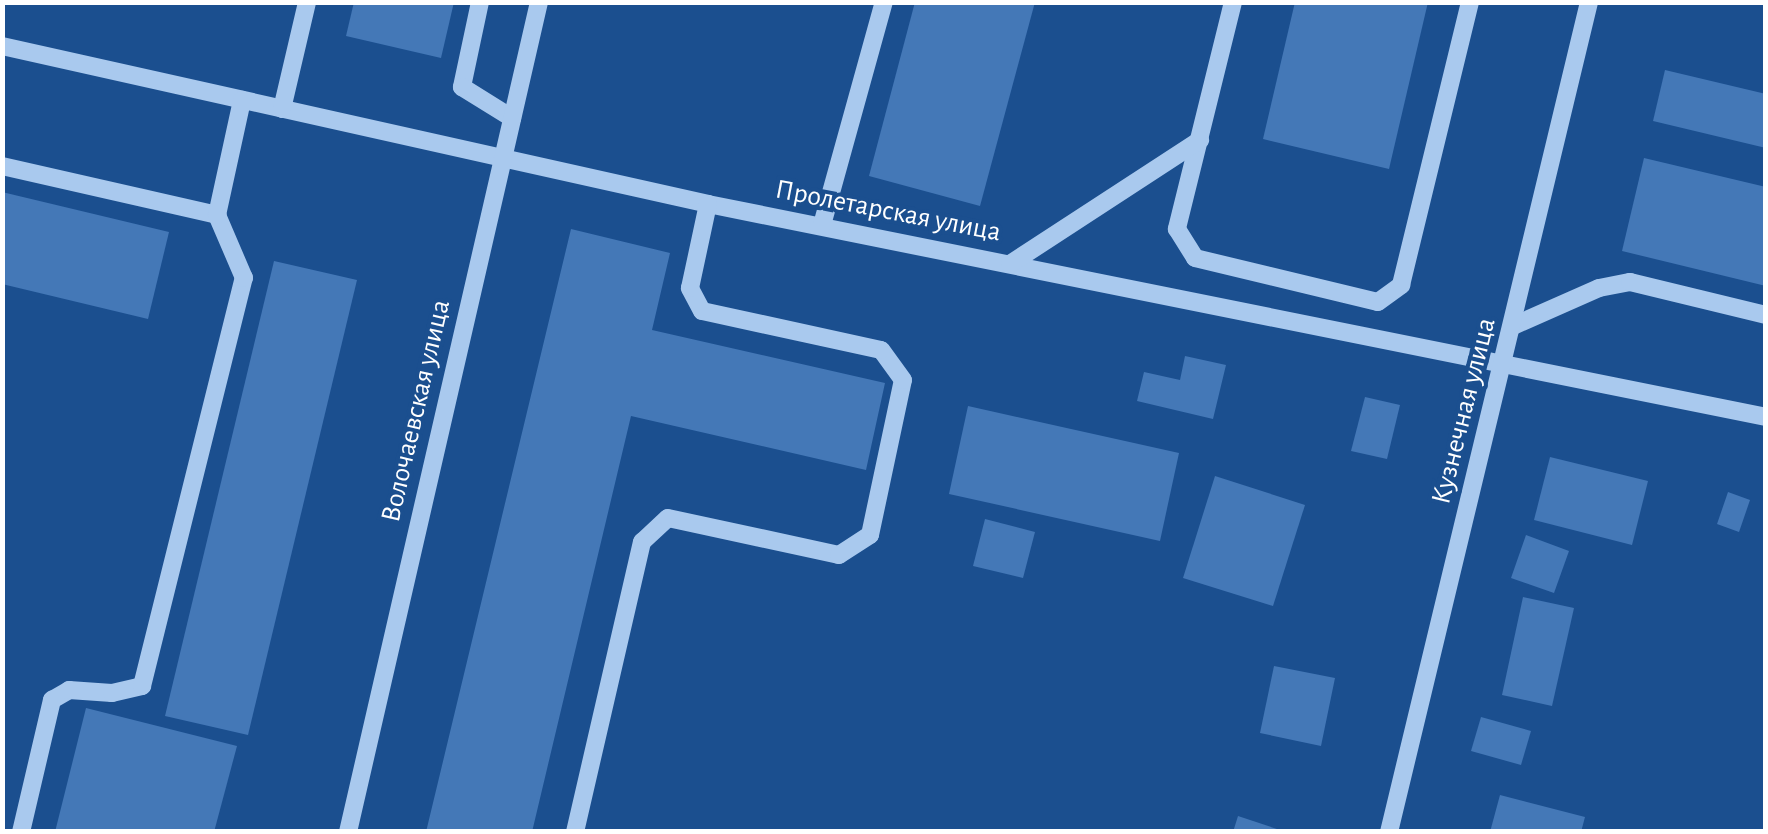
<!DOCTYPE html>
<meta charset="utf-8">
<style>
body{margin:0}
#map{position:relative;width:1768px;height:834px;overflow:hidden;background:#1b4f8f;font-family:"Alegreya Sans",sans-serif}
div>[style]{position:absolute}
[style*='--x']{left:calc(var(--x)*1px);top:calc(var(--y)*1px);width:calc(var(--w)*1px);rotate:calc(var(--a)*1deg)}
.building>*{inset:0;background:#4478b7}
.minor>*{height:18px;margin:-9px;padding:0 9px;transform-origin:9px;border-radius:9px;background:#a9c9ee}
span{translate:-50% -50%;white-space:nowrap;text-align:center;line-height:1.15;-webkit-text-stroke:8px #1b4f8f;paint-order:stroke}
.street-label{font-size:28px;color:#fff}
.frame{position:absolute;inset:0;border:5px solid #fff;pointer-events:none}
</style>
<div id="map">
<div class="building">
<div style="clip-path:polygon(354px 2px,454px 2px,441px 58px,346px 36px)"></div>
<div style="clip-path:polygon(915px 2px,1035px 2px,980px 206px,869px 176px)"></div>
<div style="clip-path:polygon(1295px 2px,1428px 2px,1389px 169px,1263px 139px)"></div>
<div style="clip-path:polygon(1665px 70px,1766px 94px,1766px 148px,1653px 121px)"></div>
<div style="clip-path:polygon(1644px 158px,1766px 187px,1766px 286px,1622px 251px)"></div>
<div style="clip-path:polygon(2px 192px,169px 232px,148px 319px,2px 284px)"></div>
<div style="clip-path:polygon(571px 229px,670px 253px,652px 330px,885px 383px,866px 470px,631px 416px,532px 832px,426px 832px)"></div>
<div style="clip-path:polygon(274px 261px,357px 280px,248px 735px,165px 716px)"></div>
<div style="clip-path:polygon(1185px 356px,1226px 365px,1213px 419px,1137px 401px,1144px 372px,1180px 380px)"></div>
<div style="clip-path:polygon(1365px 397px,1400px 405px,1387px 459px,1351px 451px)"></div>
<div style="clip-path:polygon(968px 406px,1179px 453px,1160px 541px,949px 494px)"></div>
<div style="clip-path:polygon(1550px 457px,1648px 481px,1632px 545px,1534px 520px)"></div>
<div style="clip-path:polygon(1215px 476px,1305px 505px,1273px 606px,1183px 578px)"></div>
<div style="clip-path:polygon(1728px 492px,1750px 500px,1739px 532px,1717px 524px)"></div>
<div style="clip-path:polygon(985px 519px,1035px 532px,1023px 578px,973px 566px)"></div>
<div style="clip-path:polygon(1526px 535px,1569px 551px,1554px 593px,1511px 578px)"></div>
<div style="clip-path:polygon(1523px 597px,1574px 608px,1552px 706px,1502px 695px)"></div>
<div style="clip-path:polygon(1274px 666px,1335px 678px,1321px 746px,1260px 733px)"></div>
<div style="clip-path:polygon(86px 708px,237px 746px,214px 832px,55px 832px)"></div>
<div style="clip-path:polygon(1481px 717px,1531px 731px,1521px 765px,1471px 751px)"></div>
<div style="clip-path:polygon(1500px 795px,1585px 817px,1581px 832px,1490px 832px)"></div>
<div style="clip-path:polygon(1238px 816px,1283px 831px,1283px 832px,1233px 832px)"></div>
</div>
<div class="minor">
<div style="--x:480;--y:2;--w:87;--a:102"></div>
<div style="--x:462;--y:87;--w:59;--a:31.8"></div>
<div style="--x:1233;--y:2;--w:234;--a:103.9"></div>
<div style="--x:1177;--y:229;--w:34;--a:58"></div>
<div style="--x:1195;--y:258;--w:188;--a:13.5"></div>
<div style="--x:1378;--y:302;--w:29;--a:-36"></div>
<div style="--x:1401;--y:285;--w:291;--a:-76.3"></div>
<div style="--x:2;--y:46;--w:723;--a:12.61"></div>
<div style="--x:708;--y:204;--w:1079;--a:11.38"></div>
<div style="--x:282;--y:109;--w:110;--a:-76.8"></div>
<div style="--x:2;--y:166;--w:221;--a:12.8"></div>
<div style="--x:822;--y:225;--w:231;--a:-74.5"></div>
<div style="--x:1010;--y:264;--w:227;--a:-33.1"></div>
<div style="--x:1513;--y:326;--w:94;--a:-23.8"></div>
<div style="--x:1599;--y:288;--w:32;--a:-11"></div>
<div style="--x:1630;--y:282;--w:140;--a:13.6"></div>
<div style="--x:21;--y:832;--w:136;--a:-76.8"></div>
<div style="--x:52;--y:700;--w:20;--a:-30"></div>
<div style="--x:69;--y:690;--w:43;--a:4"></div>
<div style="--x:112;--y:693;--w:31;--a:-13"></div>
<div style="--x:142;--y:686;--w:421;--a:-76"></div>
<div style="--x:244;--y:278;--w:69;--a:-113.2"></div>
<div style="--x:217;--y:215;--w:118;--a:-77.7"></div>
<div style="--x:348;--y:832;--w:852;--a:-77.04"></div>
<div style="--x:575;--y:832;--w:298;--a:-77"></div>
<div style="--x:642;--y:542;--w:35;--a:-43"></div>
<div style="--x:668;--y:518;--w:175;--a:12.2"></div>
<div style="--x:839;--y:555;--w:37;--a:-33"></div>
<div style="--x:870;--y:535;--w:158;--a:-78"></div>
<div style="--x:903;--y:380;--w:37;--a:-126"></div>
<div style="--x:881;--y:350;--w:183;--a:-167.7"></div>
<div style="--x:702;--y:311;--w:26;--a:-118"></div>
<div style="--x:690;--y:288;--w:86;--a:-77.9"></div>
<div style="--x:1389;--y:832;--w:854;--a:-76.45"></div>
</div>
<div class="street-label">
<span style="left:888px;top:211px;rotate:11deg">Пролетарская улица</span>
<span style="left:416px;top:411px;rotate:-77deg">Волочаевская улица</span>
<span style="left:1464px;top:411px;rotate:-76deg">Кузнечная улица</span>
</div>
<div class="frame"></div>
</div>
